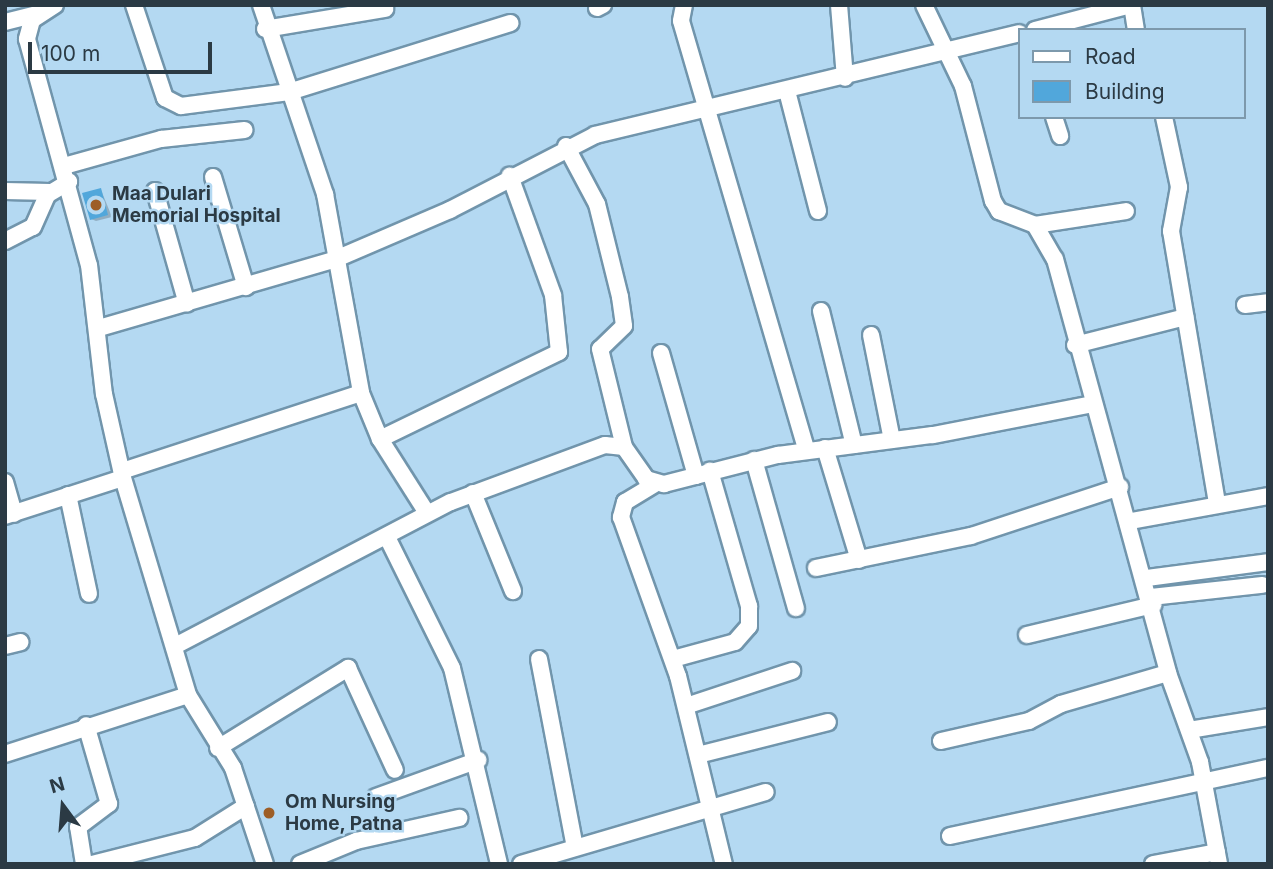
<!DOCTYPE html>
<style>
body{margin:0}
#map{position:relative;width:1273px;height:869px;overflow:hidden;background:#b4d9f2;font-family:Inter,sans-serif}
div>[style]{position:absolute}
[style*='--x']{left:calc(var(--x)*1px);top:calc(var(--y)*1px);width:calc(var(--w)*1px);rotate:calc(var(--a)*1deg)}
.shadow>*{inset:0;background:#0003}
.building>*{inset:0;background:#51a7db}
.roads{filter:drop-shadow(2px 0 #7195ac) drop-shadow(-2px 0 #7195ac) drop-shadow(0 2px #7195ac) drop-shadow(0 -2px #7195ac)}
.minor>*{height:16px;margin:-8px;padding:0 8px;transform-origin:8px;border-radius:8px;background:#fff}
.dots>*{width:19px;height:19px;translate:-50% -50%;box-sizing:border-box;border:4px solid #b4d9f2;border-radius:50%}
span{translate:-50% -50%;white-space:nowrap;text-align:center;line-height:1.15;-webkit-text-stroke:5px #b4d9f2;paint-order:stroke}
.poi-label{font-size:19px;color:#2b3a44;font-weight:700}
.left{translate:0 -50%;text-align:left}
.frame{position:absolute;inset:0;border:7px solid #2b3a44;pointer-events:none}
.legend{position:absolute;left:1018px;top:28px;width:228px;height:91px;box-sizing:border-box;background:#b4d9f2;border:2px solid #7d99ac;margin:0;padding:9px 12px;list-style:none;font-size:21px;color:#2b3a44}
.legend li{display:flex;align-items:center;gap:14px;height:35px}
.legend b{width:35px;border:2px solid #7d99ac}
.north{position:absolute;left:28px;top:771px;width:70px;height:70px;-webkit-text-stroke:5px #b4d9f2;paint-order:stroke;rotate:344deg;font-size:19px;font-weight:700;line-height:28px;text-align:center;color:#2b3a44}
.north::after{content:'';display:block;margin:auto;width:24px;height:32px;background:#2b3a44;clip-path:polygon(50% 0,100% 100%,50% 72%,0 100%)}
.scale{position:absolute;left:28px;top:42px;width:184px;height:32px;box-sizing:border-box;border:4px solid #2b3a44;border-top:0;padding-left:9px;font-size:21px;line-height:24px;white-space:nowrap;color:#2b3a44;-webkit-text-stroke:5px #b4d9f2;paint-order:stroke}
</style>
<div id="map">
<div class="shadow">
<div style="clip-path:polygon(101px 190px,112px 217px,96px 221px,91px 219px)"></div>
</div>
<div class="building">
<div style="clip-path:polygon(101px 188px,108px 215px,90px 220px,82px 193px)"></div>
</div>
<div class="roads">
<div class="minor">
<div style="--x:55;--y:5;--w:27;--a:147"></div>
<div style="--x:32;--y:20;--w:20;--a:105"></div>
<div style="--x:27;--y:39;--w:234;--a:74.7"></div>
<div style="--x:89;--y:265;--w:130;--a:83.4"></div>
<div style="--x:104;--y:394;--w:86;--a:77.3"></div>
<div style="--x:123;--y:478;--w:227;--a:73.3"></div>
<div style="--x:188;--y:695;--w:86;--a:58.3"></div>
<div style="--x:233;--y:768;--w:101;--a:71.6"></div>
<div style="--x:134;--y:5;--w:98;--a:71.6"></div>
<div style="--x:165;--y:98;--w:18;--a:27"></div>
<div style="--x:181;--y:106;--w:109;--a:-7.4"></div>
<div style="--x:289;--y:92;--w:232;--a:-17.3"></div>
<div style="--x:261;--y:5;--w:200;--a:71.3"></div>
<div style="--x:325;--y:194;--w:202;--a:79.7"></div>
<div style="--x:361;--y:393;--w:50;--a:67.6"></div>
<div style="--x:380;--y:439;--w:88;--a:57.6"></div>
<div style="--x:684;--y:5;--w:16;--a:101"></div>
<div style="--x:681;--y:21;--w:448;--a:73.7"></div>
<div style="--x:839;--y:5;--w:73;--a:85.3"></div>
<div style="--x:924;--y:5;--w:90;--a:64.3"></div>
<div style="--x:963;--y:86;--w:119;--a:75.4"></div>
<div style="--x:993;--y:201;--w:12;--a:59"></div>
<div style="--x:999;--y:211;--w:39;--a:21"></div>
<div style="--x:1035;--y:225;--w:39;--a:60"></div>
<div style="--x:1055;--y:259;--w:429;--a:74.7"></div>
<div style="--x:1168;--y:673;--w:95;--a:70.2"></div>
<div style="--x:1200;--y:762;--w:104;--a:79.4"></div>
<div style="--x:1132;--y:5;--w:25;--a:81"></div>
<div style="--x:597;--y:8;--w:7;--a:-27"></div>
<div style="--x:5;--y:22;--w:36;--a:-14"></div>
<div style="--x:265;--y:29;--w:122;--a:-9.5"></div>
<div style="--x:1035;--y:30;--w:99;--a:-14.6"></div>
<div style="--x:787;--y:91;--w:124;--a:75.5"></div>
<div style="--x:1054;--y:117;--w:20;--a:72"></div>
<div style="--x:1164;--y:117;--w:72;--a:77.9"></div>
<div style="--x:1179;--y:187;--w:45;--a:100.3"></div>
<div style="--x:1171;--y:231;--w:277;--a:80.4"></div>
<div style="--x:566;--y:146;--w:66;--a:61.9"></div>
<div style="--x:597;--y:204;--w:96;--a:76.1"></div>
<div style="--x:620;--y:297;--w:29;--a:82"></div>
<div style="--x:624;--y:326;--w:33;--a:136"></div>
<div style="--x:600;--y:349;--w:101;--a:76.2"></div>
<div style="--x:64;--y:166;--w:101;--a:-15.6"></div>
<div style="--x:161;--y:139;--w:84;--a:-6.1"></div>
<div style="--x:213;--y:177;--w:115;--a:73.3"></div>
<div style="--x:5;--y:191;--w:45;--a:1.3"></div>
<div style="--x:155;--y:191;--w:117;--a:74.2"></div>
<div style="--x:1035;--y:225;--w:92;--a:-8.7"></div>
<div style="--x:5;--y:241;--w:31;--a:-27"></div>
<div style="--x:33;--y:227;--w:35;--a:-66"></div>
<div style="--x:47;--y:195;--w:26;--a:-31"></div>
<div style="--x:1245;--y:305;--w:23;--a:-7"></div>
<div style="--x:821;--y:311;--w:138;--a:76.2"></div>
<div style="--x:99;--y:328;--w:247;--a:-16.2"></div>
<div style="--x:336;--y:259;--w:124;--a:-23.3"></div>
<div style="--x:450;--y:210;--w:163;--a:-27.3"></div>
<div style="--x:595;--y:135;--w:436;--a:-13.5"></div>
<div style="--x:871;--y:335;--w:107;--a:78.7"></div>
<div style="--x:1075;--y:345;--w:114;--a:-14.2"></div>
<div style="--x:661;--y:353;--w:128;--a:74.1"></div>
<div style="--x:380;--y:439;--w:199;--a:-25.9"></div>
<div style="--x:559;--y:352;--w:57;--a:-96"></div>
<div style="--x:553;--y:295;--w:127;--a:-109.9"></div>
<div style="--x:825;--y:448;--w:117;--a:73.1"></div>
<div style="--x:754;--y:460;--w:154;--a:74.2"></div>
<div style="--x:122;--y:471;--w:251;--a:-18.1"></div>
<div style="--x:5;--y:482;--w:33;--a:74"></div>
<div style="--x:655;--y:484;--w:35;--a:149"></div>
<div style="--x:625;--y:502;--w:16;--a:105"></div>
<div style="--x:621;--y:517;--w:169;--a:70.3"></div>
<div style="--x:678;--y:676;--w:194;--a:76.3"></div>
<div style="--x:473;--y:493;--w:106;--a:67.8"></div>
<div style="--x:68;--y:495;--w:101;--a:78"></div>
<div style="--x:5;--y:516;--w:124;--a:-17.9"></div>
<div style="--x:1131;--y:521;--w:139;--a:-10.3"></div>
<div style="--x:387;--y:537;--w:146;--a:63.6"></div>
<div style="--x:452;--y:668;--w:202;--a:76.5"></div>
<div style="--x:816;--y:568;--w:158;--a:-11.7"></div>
<div style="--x:971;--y:536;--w:157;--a:-18.2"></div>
<div style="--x:1147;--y:578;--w:122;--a:-7.5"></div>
<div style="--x:1151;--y:597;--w:112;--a:-6.2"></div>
<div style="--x:1027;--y:635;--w:130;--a:-13.4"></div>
<div style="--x:5;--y:646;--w:16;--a:-14"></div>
<div style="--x:175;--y:646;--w:311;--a:-27.6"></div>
<div style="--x:451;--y:502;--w:164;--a:-20.3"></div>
<div style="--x:605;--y:445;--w:19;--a:6"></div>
<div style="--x:624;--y:447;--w:39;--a:55"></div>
<div style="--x:646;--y:479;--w:19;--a:16"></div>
<div style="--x:664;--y:484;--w:118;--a:-14.3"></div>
<div style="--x:778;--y:455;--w:156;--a:-7.4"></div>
<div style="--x:933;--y:435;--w:162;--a:-11"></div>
<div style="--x:539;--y:659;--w:192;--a:79.2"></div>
<div style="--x:673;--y:659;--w:64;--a:-15.3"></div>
<div style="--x:735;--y:642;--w:21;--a:-49"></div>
<div style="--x:749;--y:626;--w:20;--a:-90"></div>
<div style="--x:749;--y:606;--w:141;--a:-106.1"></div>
<div style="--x:686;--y:706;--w:112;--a:-18.3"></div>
<div style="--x:1189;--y:730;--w:80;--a:-9.3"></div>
<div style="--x:941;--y:741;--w:90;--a:-12.8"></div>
<div style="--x:1029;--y:721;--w:36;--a:-28"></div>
<div style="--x:1061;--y:704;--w:111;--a:-16.2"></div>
<div style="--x:218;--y:748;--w:153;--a:-31.6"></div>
<div style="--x:348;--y:668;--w:112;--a:65.3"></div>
<div style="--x:5;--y:754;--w:192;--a:-17.9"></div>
<div style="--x:698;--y:755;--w:134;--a:-14.2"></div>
<div style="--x:376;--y:797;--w:109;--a:-19.9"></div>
<div style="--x:950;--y:836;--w:325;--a:-12.1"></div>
<div style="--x:84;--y:864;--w:37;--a:-99"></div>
<div style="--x:78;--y:827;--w:39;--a:-37"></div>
<div style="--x:109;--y:804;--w:82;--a:-106.2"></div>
<div style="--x:92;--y:864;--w:106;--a:-14.2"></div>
<div style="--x:195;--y:838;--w:60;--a:-32.1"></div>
<div style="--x:300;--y:864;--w:61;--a:-22.3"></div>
<div style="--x:356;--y:841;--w:106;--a:-12.6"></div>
<div style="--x:521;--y:864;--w:255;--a:-16.4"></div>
<div style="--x:1153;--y:864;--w:65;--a:-10.6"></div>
</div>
</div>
<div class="dots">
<div style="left:96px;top:205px;background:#9d5e26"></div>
<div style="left:269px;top:813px;background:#9d5e26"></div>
</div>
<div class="poi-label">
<span class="left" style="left:112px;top:205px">Maa Dulari<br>Memorial Hospital</span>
<span class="left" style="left:285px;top:813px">Om Nursing<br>Home, Patna</span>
</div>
<div class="frame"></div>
<ul class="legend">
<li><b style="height:9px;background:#fff"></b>Road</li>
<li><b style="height:19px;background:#51a7db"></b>Building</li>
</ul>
<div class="north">N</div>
<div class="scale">100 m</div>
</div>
